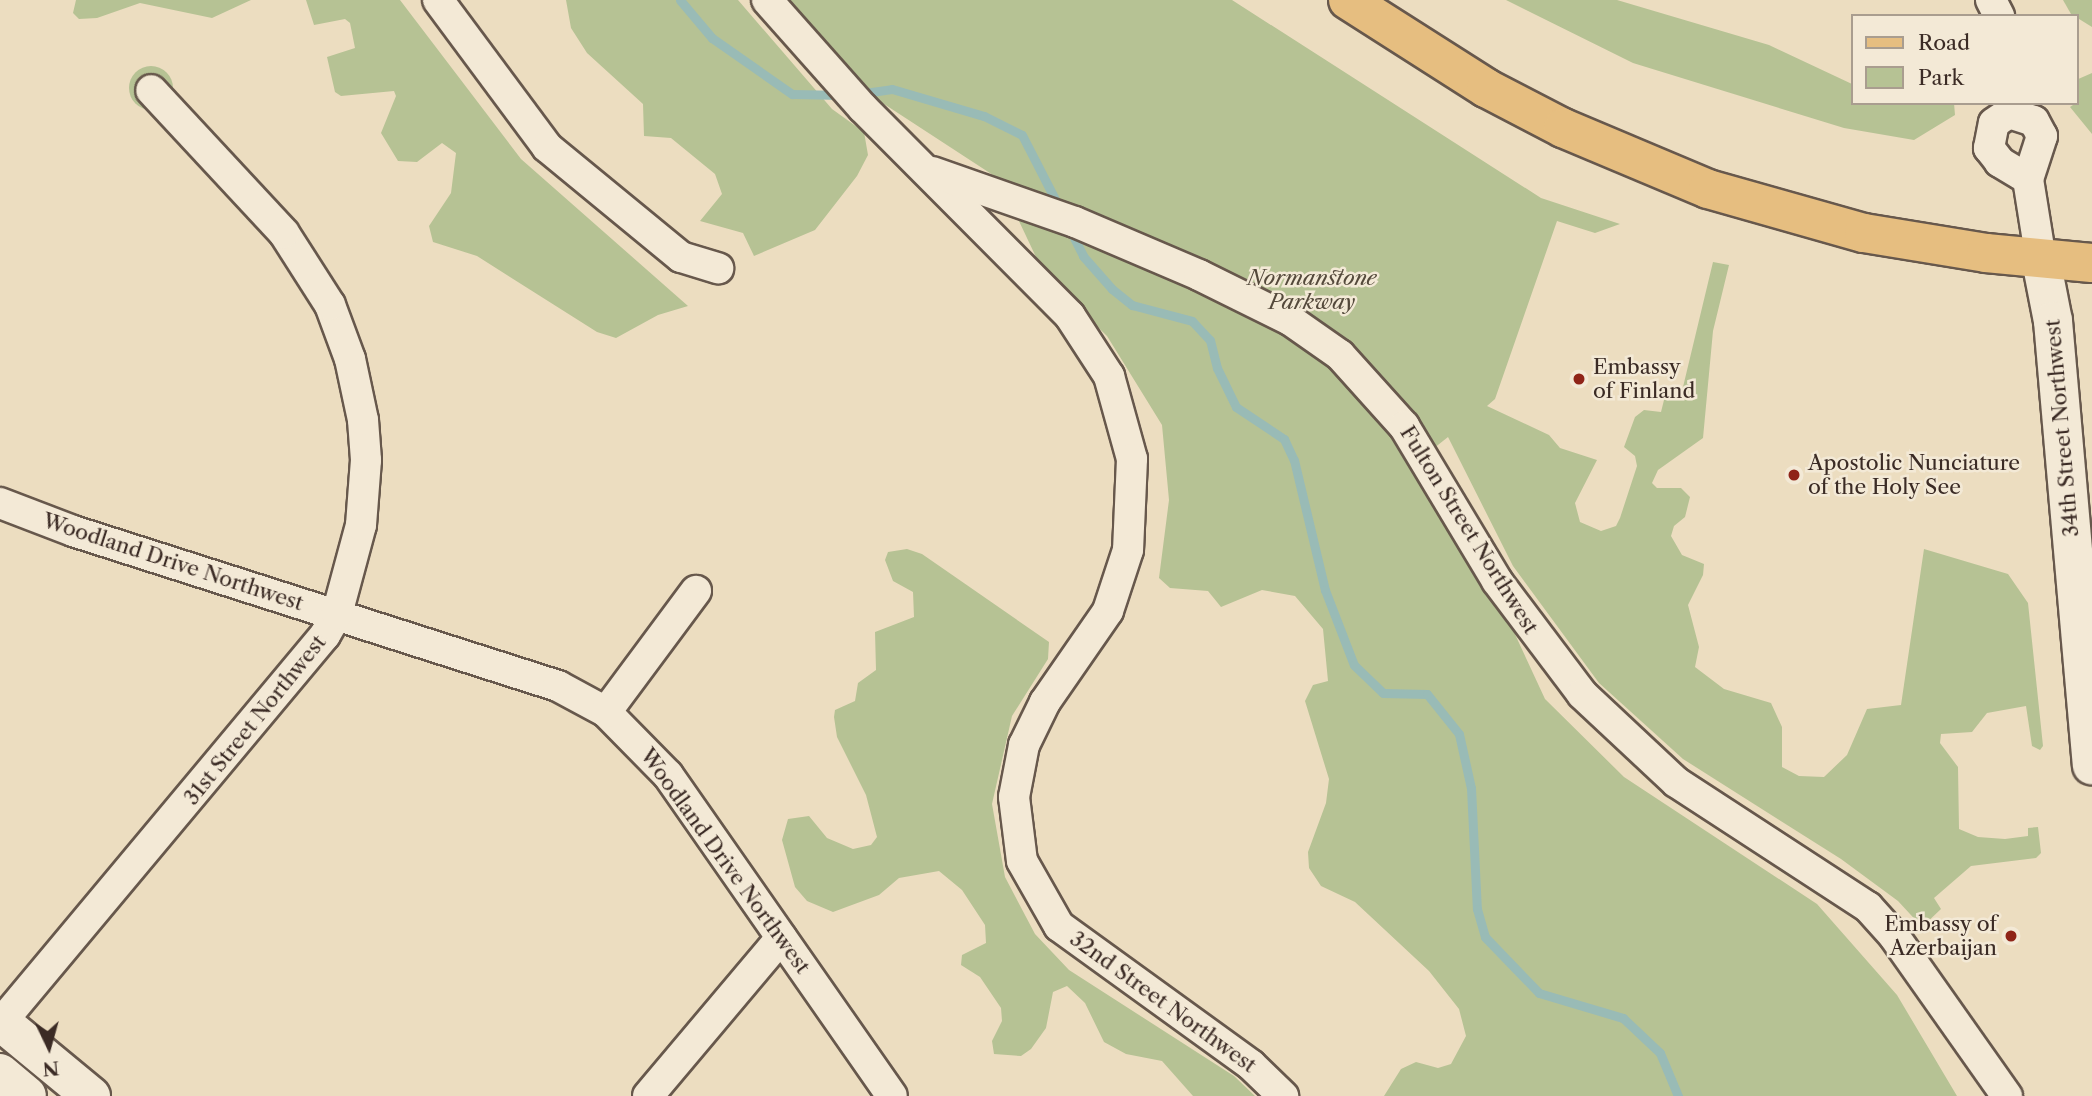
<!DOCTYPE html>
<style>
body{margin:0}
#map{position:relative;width:2092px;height:1096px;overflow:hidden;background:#ecddc0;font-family:"Libre Caslon Text",serif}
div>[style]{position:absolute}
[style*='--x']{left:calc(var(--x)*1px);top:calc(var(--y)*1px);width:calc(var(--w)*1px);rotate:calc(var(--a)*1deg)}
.green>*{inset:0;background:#b6c294}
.round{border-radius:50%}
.stream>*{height:9px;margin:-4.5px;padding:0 4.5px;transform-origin:4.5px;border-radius:4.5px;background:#99bbb6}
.roads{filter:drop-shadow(2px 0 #67584c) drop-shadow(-2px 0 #67584c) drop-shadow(0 2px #67584c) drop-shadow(0 -2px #67584c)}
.minor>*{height:30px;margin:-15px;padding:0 15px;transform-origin:15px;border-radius:15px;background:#f3e9d6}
.secondary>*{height:38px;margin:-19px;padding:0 19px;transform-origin:19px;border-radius:19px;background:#f3e9d6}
.primary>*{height:38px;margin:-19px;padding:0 19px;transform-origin:19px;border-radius:19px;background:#e6be80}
.dots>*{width:19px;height:19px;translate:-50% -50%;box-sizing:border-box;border:4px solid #f3e9d6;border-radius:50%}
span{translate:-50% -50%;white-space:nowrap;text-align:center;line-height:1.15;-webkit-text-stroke:5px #f3e9d6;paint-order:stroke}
.park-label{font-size:21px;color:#54493b;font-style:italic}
.poi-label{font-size:21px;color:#3b2b25}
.left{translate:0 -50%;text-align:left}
.right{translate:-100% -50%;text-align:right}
.street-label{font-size:21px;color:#3b2b25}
.legend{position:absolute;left:1851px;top:14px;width:228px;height:91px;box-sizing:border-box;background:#f3e9d6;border:2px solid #a99d8f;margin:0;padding:9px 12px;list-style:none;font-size:21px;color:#3b2b25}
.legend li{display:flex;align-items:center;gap:14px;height:35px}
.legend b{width:35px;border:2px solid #a99d8f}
.north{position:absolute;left:14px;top:1012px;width:70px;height:70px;-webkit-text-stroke:5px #f3e9d6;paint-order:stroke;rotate:175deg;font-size:19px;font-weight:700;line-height:28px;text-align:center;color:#3b2b25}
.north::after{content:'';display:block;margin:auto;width:24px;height:32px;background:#3b2b25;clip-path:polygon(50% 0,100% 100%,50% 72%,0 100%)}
</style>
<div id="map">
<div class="green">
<div style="clip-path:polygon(76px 0,251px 0,212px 18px,140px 3px,97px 18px,79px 19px,73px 13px)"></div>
<div style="clip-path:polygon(306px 0,400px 0,521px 159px,688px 306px,658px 315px,616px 338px,597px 332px,477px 256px,433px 242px,429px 226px,451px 193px,456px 153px,442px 143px,417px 162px,398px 161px,381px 133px,396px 96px,394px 91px,341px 96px,335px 92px,327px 57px,355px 48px,350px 23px,345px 19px,314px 25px)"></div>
<div style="clip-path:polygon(566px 0,738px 0,832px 109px,864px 132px,868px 155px,857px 176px,815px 230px,754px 256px,743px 233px,700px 221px,722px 194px,715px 174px,671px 138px,644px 136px,643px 104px,587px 53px,571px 28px)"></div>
<div style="clip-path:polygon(781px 0,1232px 0,1541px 198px,1620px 224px,1595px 233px,1557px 221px,1495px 399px,1487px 406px,1549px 435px,1560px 448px,1597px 460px,1575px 503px,1580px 522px,1601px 531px,1616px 526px,1620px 518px,1637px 466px,1635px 456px,1624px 447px,1635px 417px,1644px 410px,1661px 412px,1665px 396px,1683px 387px,1713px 262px,1729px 265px,1713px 331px,1703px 438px,1658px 470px,1652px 483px,1657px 488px,1681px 488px,1690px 497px,1685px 517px,1674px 526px,1671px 536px,1682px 555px,1704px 564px,1703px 575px,1688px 605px,1699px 647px,1695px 667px,1724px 689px,1771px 703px,1782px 727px,1782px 767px,1799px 776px,1824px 777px,1847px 755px,1867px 709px,1901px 705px,1924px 549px,2008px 574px,2028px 603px,2043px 746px,2040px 750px,2032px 746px,2026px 706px,1987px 713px,1972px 732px,1941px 734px,1940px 743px,1958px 767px,1959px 829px,1978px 837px,2005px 839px,2028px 836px,2028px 828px,2038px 827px,2041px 853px,2036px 858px,1971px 866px,1934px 898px,1941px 909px,1922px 927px,1898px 901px,1841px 859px,1683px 759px,1599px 683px,1513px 566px,1448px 437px,1409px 468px,1451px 519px,1500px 602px,1545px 699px,1624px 777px,1817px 904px,1897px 995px,1957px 1096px,1384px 1096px,1401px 1069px,1416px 1062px,1438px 1068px,1451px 1064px,1466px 1036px,1459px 1009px,1429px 971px,1355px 902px,1321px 886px,1309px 868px,1308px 852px,1326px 803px,1329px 779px,1305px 701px,1313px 685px,1328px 681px,1323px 629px,1295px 596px,1262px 590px,1221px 607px,1208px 591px,1170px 588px,1159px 578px,1169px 500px,1162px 425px,1107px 336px,1045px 276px,999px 179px,858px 87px)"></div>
<div style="clip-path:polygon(1506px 0,1617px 0,1769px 45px,1852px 84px,1852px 103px,1954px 103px,1955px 115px,1914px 140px,1844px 128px,1633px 63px)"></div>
<div style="clip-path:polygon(2063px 0,2092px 0,2092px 27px,2071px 14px)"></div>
<div class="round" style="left:129px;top:66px;width:44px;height:44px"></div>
<div style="clip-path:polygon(2092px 73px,2092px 134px,2070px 107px,2076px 103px,2076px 80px)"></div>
<div style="clip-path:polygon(907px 549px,922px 554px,1049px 642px,1048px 659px,1012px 716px,992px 804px,1005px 877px,1035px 934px,1069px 970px,1234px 1076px,1255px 1096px,1193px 1096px,1162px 1061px,1126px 1054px,1104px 1042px,1085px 1003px,1067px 986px,1053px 992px,1046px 1028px,1031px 1049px,1021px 1056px,994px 1054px,992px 1041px,1002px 1021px,1001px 1008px,980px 977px,961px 965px,962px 955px,986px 943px,985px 925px,962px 890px,939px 871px,899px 878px,879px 895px,833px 912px,807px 901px,795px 887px,782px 840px,788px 819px,809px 816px,827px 838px,853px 849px,871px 845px,877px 837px,866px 795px,837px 737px,834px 717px,835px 710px,855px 701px,858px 683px,876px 670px,875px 632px,914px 617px,913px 592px,893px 581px,885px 560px,888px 552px)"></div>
</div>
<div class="stream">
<div style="--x:680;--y:0;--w:50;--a:49.9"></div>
<div style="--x:712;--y:38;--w:98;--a:35"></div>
<div style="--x:792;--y:94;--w:51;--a:1.1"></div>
<div style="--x:857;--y:94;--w:35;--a:-8"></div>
<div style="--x:892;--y:89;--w:96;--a:16.4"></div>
<div style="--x:984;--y:116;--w:42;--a:26.6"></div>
<div style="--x:1022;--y:135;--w:85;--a:62.8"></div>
<div style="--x:1070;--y:230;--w:29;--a:63"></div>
<div style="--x:1083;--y:256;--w:44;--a:48.7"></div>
<div style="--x:1112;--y:289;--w:26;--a:39"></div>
<div style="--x:1132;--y:305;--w:62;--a:14.9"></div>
<div style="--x:1192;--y:321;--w:26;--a:47"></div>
<div style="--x:1210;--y:340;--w:29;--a:76"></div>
<div style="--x:1217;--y:368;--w:43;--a:64"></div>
<div style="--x:1236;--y:407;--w:58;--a:33.7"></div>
<div style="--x:1284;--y:439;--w:23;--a:65"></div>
<div style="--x:1294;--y:460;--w:134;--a:76.6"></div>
<div style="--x:1325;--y:590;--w:80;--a:68.9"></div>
<div style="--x:1354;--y:665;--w:40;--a:44"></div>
<div style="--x:1383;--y:693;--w:44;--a:1.3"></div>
<div style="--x:1427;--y:694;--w:51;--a:51.3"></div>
<div style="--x:1459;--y:734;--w:55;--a:77.5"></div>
<div style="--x:1471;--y:788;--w:121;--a:87.2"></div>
<div style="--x:1477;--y:909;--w:29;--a:74"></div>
<div style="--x:1485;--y:937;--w:78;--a:46"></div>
<div style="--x:1539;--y:993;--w:88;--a:16.6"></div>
<div style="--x:1623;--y:1018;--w:51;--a:43.4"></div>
<div style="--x:1660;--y:1053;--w:47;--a:67.3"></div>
</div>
<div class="roads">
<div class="minor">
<div style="--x:438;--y:0;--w:183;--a:53.4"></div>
<div style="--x:547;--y:147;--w:173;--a:39.4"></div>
<div style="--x:681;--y:257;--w:39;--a:17"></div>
<div style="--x:767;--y:0;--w:144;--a:48.4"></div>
<div style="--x:863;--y:108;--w:293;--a:45.1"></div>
<div style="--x:1070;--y:316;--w:72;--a:57"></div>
<div style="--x:1109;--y:376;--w:86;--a:74.5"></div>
<div style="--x:1132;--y:459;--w:91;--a:92.5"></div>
<div style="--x:1128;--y:550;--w:64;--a:108.2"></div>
<div style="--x:1108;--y:611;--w:111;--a:124.7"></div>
<div style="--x:1045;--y:702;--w:48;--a:116"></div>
<div style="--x:1024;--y:745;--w:53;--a:100.9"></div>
<div style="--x:1014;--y:797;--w:64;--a:82.9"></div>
<div style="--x:1022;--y:861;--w:75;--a:60.4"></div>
<div style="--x:1059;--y:926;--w:237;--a:35.9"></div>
<div style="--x:1251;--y:1065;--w:45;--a:44.1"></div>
<div style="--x:1991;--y:0;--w:18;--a:63"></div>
<div style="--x:2009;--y:113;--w:26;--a:18"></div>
<div style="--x:2034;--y:121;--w:17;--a:62"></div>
<div style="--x:2042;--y:136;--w:45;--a:108"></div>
<div style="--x:2028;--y:179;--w:33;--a:-149"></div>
<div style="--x:2000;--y:162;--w:18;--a:-128"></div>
<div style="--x:1989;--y:148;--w:25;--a:-79"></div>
<div style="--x:1994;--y:123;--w:18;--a:-34"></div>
<div style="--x:932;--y:172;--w:151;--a:19.3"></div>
<div style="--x:1075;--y:222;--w:135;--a:23.1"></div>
<div style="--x:1199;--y:275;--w:102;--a:26.3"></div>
<div style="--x:1290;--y:320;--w:61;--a:35"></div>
<div style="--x:1340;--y:355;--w:96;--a:48"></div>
<div style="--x:1404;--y:426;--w:181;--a:59"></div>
<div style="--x:1497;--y:581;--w:141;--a:53"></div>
<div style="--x:1582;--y:694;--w:129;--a:43.1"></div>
<div style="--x:1676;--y:782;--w:229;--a:33.1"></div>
<div style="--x:1868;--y:907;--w:39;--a:48"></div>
<div style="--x:1894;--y:936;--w:196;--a:54.8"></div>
<div style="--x:2028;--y:179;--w:82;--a:80.9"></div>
<div style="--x:0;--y:503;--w:78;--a:21"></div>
<div style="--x:73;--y:531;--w:509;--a:17.72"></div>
<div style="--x:558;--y:686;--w:55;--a:28.4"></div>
<div style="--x:606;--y:712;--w:88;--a:45.5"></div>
<div style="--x:668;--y:775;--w:391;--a:55.1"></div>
<div style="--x:606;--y:712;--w:151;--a:-53.4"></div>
<div style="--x:0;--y:1024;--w:507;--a:-50.12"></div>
<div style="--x:325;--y:635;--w:24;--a:-60"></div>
<div style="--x:337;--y:614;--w:92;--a:-74.9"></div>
<div style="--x:361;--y:525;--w:65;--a:-85.6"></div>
<div style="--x:366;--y:460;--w:40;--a:-94.3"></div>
<div style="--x:363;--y:420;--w:62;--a:-102"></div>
<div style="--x:350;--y:359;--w:58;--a:-110.3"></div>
<div style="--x:330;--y:305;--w:85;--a:-122.6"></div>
<div style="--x:284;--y:233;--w:195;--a:-132.9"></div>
<div style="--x:648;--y:1096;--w:207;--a:-49.9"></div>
</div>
<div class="secondary">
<div style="--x:2041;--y:260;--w:62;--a:78.9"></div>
<div style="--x:2053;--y:321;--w:446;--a:85"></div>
<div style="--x:0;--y:1021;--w:118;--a:39.5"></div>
<div style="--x:0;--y:1073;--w:35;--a:40"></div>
</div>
<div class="primary">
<div style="--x:1348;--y:0;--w:164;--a:32.5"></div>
<div style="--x:1486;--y:88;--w:87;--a:27.5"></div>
<div style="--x:1563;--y:128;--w:157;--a:22.8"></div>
<div style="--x:1708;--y:189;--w:162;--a:15.8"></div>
<div style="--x:1864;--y:233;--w:124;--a:9.3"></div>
<div style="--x:1986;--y:253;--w:106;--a:5.4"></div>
</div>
</div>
<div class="dots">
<div style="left:1579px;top:379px;background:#8f2418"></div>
<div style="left:1794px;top:475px;background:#8f2418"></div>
<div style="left:2011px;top:936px;background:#8f2418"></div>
</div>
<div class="park-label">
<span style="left:1312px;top:290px">Normanstone<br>Parkway</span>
</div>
<div class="poi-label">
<span class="left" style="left:1593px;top:379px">Embassy<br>of Finland</span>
<span class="left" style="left:1808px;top:475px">Apostolic Nunciature<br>of the Holy See</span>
<span class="right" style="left:1997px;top:936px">Embassy of<br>Azerbaijan</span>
</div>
<div class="street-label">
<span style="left:2062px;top:428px;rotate:-95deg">34th Street Northwest</span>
<span style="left:1469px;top:530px;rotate:58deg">Fulton Street Northwest</span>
<span style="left:173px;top:562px;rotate:18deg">Woodland Drive Northwest</span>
<span style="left:255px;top:720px;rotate:-51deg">31st Street Northwest</span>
<span style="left:725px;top:861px;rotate:54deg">Woodland Drive Northwest</span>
<span style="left:1163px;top:1002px;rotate:36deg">32nd Street Northwest</span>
</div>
<ul class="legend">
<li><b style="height:9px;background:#e6be80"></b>Road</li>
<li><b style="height:19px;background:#b6c294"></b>Park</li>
</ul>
<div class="north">N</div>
</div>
